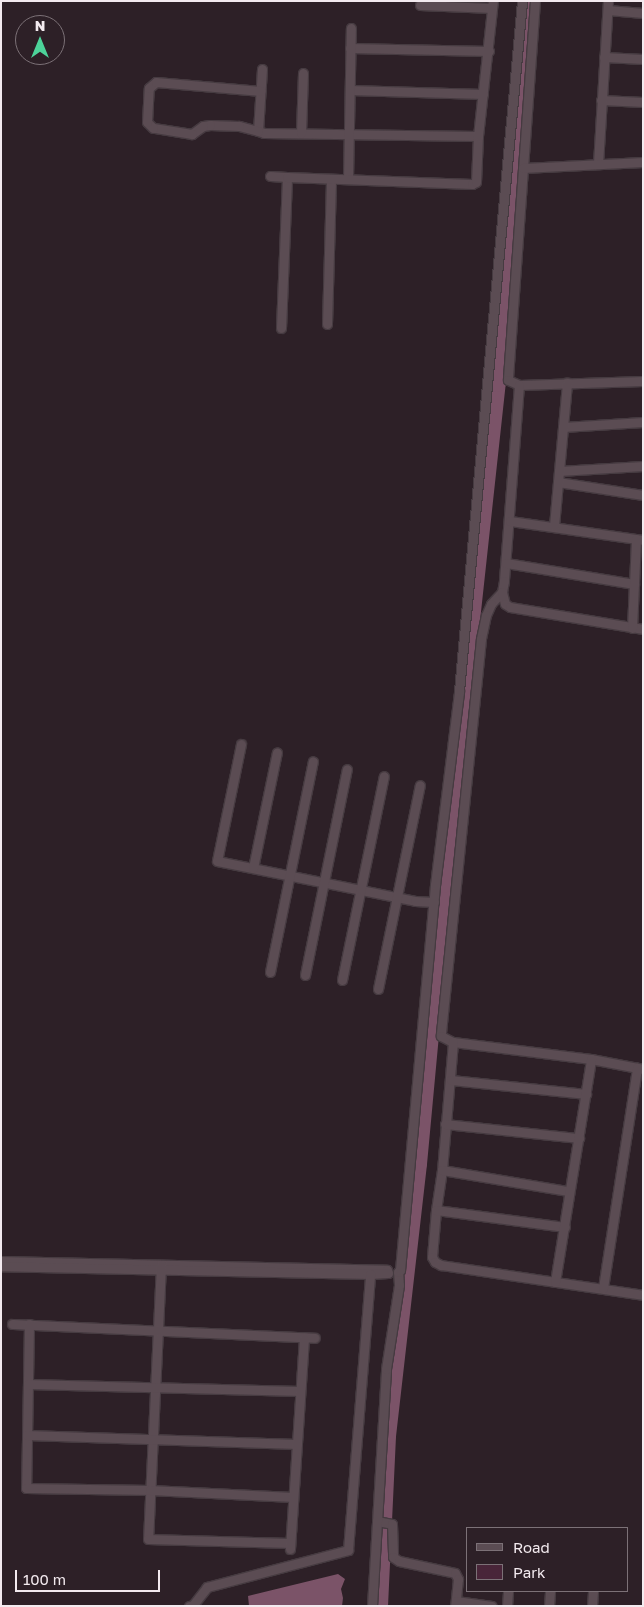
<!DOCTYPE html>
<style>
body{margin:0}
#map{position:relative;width:644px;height:1607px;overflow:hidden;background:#2d2027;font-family:"Golos Text",sans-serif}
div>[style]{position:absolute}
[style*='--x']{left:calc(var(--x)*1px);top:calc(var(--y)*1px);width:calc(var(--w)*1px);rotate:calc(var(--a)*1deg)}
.green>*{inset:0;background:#492539}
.water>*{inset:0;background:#7b5368}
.river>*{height:18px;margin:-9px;padding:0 9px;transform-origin:9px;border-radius:9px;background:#7b5368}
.roads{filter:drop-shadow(1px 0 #463b41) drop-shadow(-1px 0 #463b41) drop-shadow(0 1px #463b41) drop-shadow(0 -1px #463b41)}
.street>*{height:9px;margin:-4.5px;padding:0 4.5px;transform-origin:4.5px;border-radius:4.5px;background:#5b4c53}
span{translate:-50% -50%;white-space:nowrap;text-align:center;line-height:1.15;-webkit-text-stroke:5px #2d2027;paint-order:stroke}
.frame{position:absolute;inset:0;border:2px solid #f3eaef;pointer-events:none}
.legend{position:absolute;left:466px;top:1527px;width:162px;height:65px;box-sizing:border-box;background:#2d2027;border:1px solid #7c7177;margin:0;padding:6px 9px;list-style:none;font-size:15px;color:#f3eaef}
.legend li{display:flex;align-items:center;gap:10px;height:25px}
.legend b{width:25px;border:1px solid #7c7177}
.north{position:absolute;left:15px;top:15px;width:50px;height:50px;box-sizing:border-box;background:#2d2027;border:1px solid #7c7177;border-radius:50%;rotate:0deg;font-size:14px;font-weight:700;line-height:20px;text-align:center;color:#f3eaef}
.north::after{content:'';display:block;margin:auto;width:18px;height:22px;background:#4dd39a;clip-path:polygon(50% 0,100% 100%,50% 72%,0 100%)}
.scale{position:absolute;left:15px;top:1570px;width:145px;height:22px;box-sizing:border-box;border:2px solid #f3eaef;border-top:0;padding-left:6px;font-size:15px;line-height:18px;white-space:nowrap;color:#f3eaef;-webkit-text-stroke:4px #2d2027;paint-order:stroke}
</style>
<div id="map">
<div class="green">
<div style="clip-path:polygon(522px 1px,527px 1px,498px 369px,454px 777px,454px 806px,444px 884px,418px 1164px,388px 1423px,379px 1606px,372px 1606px,382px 1438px,399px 1285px)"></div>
</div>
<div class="water">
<div style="clip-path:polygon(338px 1574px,345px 1579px,341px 1589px,343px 1598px,342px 1606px,249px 1606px,248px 1596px)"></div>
</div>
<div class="river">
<div style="--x:379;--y:1606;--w:170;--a:-87.3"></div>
<div style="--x:387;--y:1436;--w:274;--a:-83.5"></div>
<div style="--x:418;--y:1164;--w:281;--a:-84.7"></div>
<div style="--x:444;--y:884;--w:79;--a:-82.7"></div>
<div style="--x:454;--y:806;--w:29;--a:-90"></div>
<div style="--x:454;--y:777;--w:396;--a:-83.8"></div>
<div style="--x:497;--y:383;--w:383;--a:-85.5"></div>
</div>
<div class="roads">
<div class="street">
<div style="--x:535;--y:1;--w:380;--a:94.1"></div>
<div style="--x:508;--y:380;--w:12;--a:24"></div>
<div style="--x:519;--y:385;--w:124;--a:-1.8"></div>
<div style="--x:420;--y:5;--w:72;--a:2.4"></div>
<div style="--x:608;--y:10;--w:35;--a:5"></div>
<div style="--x:350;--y:48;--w:139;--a:1.2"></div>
<div style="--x:604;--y:57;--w:39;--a:3"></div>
<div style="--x:262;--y:69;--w:62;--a:93.7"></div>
<div style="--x:258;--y:131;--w:6;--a:18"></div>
<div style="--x:264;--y:133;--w:214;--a:0.8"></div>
<div style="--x:350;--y:90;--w:133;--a:1.7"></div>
<div style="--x:601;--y:100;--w:42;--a:2.7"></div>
<div style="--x:258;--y:131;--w:20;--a:-165"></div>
<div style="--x:239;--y:126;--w:29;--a:-178"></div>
<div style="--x:210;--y:125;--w:7;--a:172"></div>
<div style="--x:203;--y:126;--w:14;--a:144"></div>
<div style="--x:192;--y:134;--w:39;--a:-171"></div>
<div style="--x:153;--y:128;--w:8;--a:-135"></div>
<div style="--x:147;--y:122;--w:34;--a:-87"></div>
<div style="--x:149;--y:88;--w:9;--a:-41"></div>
<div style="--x:156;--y:82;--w:105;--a:4.9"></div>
<div style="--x:301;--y:133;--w:60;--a:-88.1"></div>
<div style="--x:598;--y:164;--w:163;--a:-86.5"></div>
<div style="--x:523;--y:168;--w:120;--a:-2.9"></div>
<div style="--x:270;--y:176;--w:17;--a:3"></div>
<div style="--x:348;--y:179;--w:151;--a:-88.9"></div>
<div style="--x:327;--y:324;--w:145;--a:-88.4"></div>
<div style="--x:281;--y:328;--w:151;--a:-87.7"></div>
<div style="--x:287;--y:177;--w:185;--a:2.2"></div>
<div style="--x:472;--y:184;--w:4;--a:-27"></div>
<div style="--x:476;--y:182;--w:46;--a:-87.5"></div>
<div style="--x:478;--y:136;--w:136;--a:-83.7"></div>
<div style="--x:519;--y:385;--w:197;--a:94.4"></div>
<div style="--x:504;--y:581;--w:11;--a:100"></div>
<div style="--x:502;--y:592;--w:16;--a:133"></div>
<div style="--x:491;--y:604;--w:12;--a:114"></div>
<div style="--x:486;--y:615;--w:25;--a:102"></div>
<div style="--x:481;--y:639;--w:399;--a:95.8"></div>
<div style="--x:441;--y:1036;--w:13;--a:27"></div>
<div style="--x:453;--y:1042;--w:139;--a:7"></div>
<div style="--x:591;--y:1059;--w:53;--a:10.9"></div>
<div style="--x:563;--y:427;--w:80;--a:-3.6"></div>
<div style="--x:559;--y:471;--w:84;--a:-3.4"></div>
<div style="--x:558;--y:482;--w:86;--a:8.7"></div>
<div style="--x:510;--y:521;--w:134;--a:8.1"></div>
<div style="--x:554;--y:526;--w:144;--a:-84.8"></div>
<div style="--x:506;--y:563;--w:130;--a:9.3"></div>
<div style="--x:502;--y:592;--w:12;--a:76"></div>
<div style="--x:505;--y:604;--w:6;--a:31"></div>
<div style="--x:510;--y:607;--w:135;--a:9.4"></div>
<div style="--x:632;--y:628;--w:89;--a:-87.4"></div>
<div style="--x:241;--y:744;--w:119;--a:101.6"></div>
<div style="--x:217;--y:861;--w:202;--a:11.4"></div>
<div style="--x:415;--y:901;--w:19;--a:3"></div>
<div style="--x:253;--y:868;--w:118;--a:-78.3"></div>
<div style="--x:270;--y:972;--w:215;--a:-78.5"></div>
<div style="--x:305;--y:975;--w:210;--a:-78.5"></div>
<div style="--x:342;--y:980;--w:208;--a:-78.4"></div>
<div style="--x:378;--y:989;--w:208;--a:-78.4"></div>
<div style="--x:453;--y:1042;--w:128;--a:94.9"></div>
<div style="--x:442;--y:1170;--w:40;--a:98.5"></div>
<div style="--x:436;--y:1210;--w:47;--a:94.9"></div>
<div style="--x:432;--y:1257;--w:6;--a:59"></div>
<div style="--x:435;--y:1262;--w:7;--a:27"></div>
<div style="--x:441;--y:1265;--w:204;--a:8.4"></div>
<div style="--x:451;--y:1080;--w:136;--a:5.9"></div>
<div style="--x:445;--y:1124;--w:135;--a:6"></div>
<div style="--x:442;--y:1170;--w:128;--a:9.5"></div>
<div style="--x:436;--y:1210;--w:130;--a:7.5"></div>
<div style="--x:1;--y:1261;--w:386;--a:1.3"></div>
<div style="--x:387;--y:1270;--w:3;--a:72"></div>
<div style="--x:388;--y:1273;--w:18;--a:177"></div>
<div style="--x:370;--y:1274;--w:369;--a:-178.8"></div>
<div style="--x:161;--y:1265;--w:274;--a:92.7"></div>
<div style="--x:148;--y:1539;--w:142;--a:1.6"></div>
<div style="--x:555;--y:1282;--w:226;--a:-80.8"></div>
<div style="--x:603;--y:1288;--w:223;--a:-81.2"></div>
<div style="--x:12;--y:1324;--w:303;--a:2.6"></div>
<div style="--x:29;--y:1324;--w:164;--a:91"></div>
<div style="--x:26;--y:1488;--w:124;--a:0.9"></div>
<div style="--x:150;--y:1490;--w:143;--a:2.8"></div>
<div style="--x:28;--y:1384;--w:272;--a:1.5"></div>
<div style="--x:27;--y:1435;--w:270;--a:1.9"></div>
<div style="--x:377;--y:1521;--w:15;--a:11"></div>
<div style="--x:392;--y:1524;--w:33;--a:88"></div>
<div style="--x:393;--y:1557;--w:7;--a:34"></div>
<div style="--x:399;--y:1561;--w:57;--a:12.1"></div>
<div style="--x:455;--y:1573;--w:7;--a:63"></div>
<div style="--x:458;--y:1579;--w:27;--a:96"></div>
<div style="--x:290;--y:1549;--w:212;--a:-86.2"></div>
<div style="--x:456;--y:1601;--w:36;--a:8"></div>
<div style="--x:189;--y:1606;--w:4;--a:-14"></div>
<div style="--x:193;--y:1605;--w:23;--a:-52"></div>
<div style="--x:207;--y:1587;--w:146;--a:-14.7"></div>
<div style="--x:348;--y:1550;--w:277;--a:-85.4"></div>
<div style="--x:372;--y:1606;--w:237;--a:-86.6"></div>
<div style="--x:386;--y:1369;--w:85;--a:-81.2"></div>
<div style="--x:399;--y:1285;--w:13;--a:-94"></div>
<div style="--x:398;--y:1272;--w:3;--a:-45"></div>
<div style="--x:400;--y:1270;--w:387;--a:-84.8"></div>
<div style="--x:435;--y:885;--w:195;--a:-82.9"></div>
<div style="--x:459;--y:691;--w:693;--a:-84.78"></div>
<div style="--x:507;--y:1606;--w:15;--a:-86"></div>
<div style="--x:549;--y:1606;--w:15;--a:-86"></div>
<div style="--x:592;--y:1606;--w:15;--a:-86"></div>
</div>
</div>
<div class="frame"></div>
<ul class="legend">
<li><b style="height:6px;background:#5b4c53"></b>Road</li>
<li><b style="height:14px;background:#492539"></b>Park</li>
</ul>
<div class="north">N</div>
<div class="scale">100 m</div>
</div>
